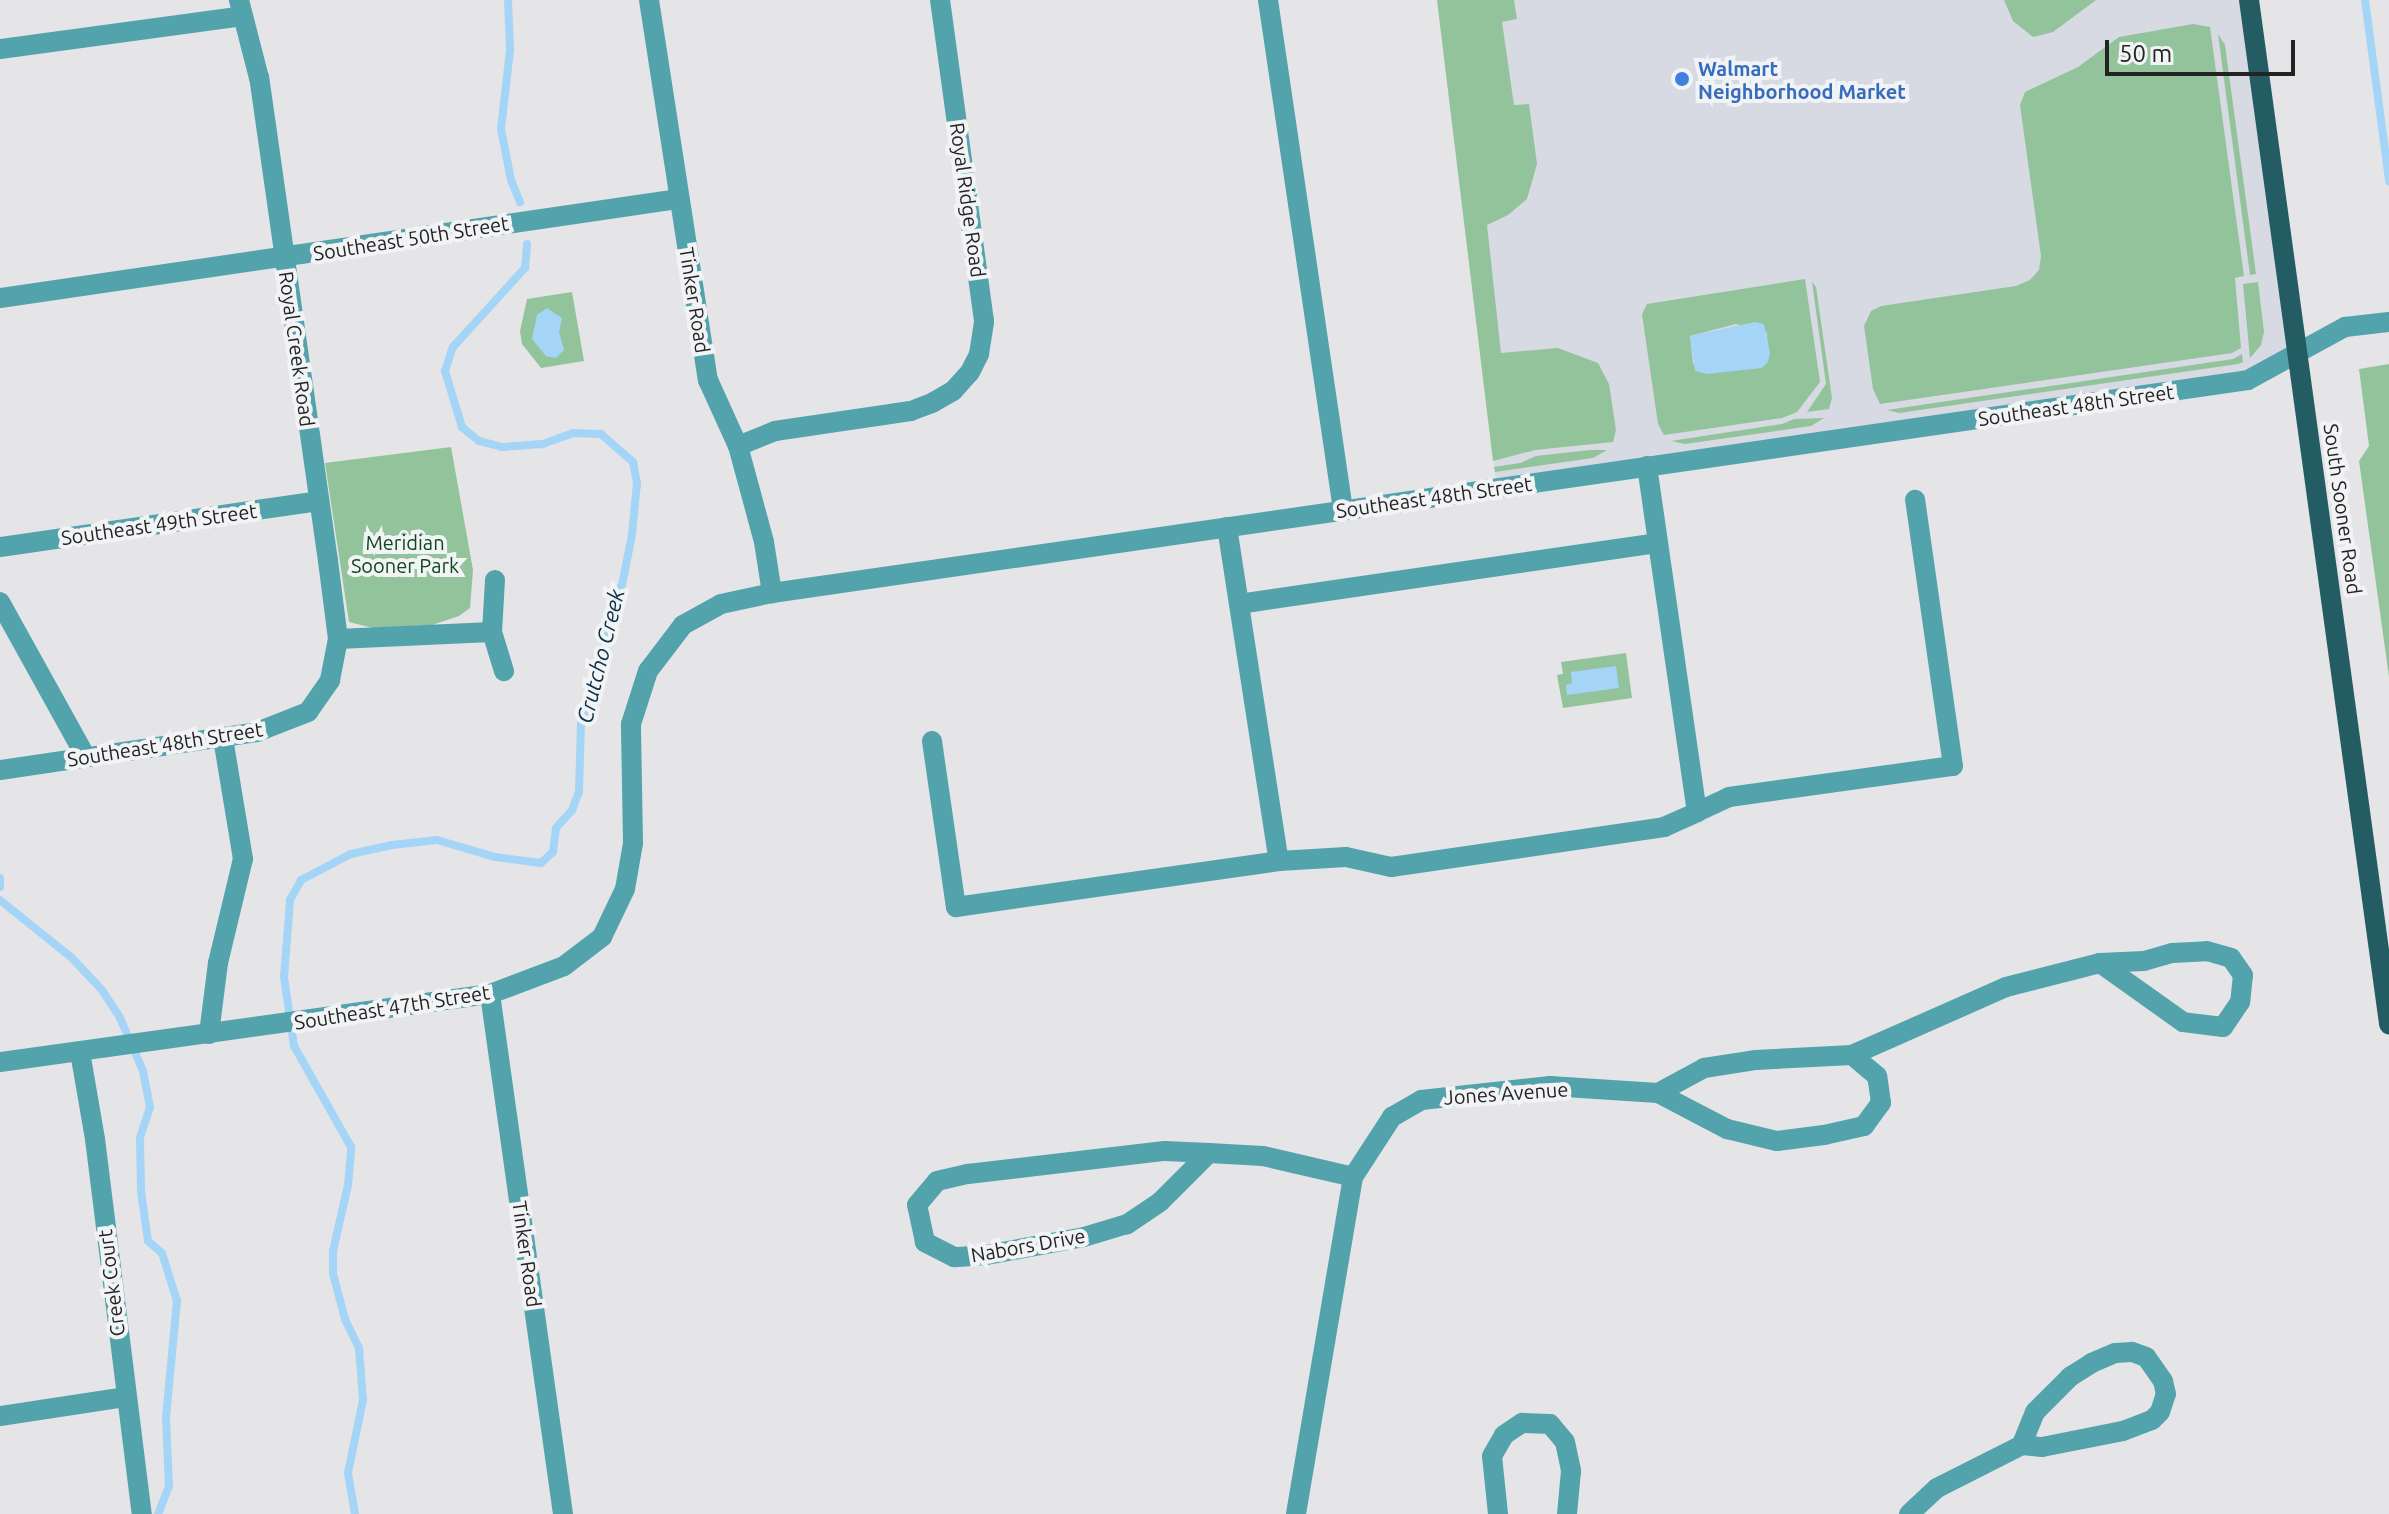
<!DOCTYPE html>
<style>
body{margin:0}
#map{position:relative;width:2389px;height:1514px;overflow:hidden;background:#e5e5e8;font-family:Ubuntu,sans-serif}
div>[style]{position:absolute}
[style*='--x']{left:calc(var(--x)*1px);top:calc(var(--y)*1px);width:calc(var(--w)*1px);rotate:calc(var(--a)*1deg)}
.built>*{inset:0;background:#d7d9e3}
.green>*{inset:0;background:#93c39b}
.water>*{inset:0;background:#a4d5f7}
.stream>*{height:8px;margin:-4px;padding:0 4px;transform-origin:4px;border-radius:4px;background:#a4d5f7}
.minor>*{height:20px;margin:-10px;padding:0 10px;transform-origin:10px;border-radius:10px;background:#53a3ac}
.major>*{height:20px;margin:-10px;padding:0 10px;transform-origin:10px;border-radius:10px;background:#235d63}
.dots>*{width:22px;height:22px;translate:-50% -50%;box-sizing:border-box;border:4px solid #f2f3f5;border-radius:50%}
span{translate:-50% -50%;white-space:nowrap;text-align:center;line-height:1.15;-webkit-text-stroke:8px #f2f3f5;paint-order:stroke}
.shop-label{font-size:20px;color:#366cbe;font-weight:700}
.left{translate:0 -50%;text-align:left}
.street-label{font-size:20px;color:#232324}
.park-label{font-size:20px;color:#0f4820}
.water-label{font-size:22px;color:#093046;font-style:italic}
.scale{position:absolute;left:2105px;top:40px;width:190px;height:36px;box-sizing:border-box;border:4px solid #232324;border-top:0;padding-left:10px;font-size:24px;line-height:28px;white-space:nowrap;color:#232324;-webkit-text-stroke:6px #f2f3f5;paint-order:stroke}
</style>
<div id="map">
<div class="built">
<div style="clip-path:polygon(1437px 0,2249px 0,2297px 353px,2248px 380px,1497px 488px)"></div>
</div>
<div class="green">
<div style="clip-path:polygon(1437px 0,1514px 0,1517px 19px,1502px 22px,1514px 105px,1529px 104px,1537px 164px,1527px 199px,1508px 215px,1487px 225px,1501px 353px,1558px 348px,1598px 363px,1609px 384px,1616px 430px,1613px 442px,1535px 450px,1493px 461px)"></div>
<div style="clip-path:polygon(2004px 0,2096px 0,2053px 32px,2033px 37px,2013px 21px)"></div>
<div style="clip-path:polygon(2193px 24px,2210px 27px,2244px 276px,2235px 278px,2241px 348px,2232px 353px,1880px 404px,1873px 389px,1864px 326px,1871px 311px,1881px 306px,2016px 286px,2030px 280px,2039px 270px,2041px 256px,2020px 105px,2025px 92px,2078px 67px,2119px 37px)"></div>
<div style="clip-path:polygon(2218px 34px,2225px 45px,2256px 274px,2250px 275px)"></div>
<div style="clip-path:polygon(evenodd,1805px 279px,1820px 382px,1797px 412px,1782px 418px,1664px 435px,1658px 424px,1642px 314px,1647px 304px,1805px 279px,1736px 324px,1767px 333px,1768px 362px,1693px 364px,1690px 336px,1736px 324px)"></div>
<div style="clip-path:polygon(1812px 282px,1816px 287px,1832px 398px,1829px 409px,1807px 412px,1826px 384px)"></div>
<div style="clip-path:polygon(2258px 282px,2264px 332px,2261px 345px,2250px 358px,2243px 284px)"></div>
<div style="clip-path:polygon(572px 292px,584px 361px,541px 368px,522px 344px,520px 331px,527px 299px)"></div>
<div style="clip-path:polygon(2242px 354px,2243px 362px,2238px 364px,1899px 413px,1887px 410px,2233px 359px)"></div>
<div style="clip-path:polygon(2389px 364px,2389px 677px,2359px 461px,2369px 446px,2359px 369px)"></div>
<div style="clip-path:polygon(1824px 418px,1811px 426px,1685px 444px,1671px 441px,1782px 424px,1794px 419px)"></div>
<div style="clip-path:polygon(451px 447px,473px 570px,470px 608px,459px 616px,432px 625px,373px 628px,349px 622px,325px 463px)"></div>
<div style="clip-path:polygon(1590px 450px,1607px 450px,1593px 458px,1495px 472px,1494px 467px,1520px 463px,1536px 456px)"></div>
<div style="clip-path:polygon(1626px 653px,1632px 698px,1563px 708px,1557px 675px,1563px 674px,1561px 662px)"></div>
</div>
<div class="water">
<div style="clip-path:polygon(547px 308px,562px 318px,559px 332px,564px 350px,556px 358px,546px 356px,532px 339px,537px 315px)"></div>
<div style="clip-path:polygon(1755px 322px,1764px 324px,1770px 353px,1768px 362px,1762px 368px,1707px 374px,1695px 371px,1690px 336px)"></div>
<div style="clip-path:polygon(1616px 666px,1619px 688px,1567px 695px,1566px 685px,1572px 683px,1571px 672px)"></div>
</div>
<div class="stream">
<div style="--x:508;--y:0;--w:50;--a:87.7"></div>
<div style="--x:510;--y:50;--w:80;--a:96.5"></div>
<div style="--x:501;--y:129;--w:52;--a:78.9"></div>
<div style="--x:511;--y:180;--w:24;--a:68"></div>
<div style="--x:2365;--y:0;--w:183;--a:82.4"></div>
<div style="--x:0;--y:878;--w:9;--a:90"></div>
<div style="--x:0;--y:900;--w:91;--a:38.8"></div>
<div style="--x:71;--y:957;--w:45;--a:46.8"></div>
<div style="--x:102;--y:990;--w:33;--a:57"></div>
<div style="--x:120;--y:1018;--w:58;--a:66.5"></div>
<div style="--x:143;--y:1071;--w:37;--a:79"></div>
<div style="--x:150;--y:1107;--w:33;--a:108"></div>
<div style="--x:140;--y:1138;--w:53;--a:88.9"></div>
<div style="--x:141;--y:1191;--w:50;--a:82"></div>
<div style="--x:148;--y:1241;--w:18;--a:41"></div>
<div style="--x:162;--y:1253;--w:50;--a:72.6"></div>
<div style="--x:177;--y:1301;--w:118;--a:95.4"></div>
<div style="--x:166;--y:1418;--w:68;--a:87.5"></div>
<div style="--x:169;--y:1486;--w:30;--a:111"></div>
<div style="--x:355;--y:1514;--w:42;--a:-99.7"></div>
<div style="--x:348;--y:1473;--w:75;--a:-78.4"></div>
<div style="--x:363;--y:1400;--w:52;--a:-94.4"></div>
<div style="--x:359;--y:1348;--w:32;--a:-116"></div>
<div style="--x:345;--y:1319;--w:47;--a:-104.9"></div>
<div style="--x:333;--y:1274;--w:23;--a:-90"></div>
<div style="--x:333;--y:1251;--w:68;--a:-77.2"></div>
<div style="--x:348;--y:1185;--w:38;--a:-85"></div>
<div style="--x:351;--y:1147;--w:116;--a:-119.4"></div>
<div style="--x:294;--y:1046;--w:70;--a:-98.2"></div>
<div style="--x:284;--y:977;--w:77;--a:-85.5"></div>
<div style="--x:290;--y:900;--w:23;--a:-61"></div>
<div style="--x:301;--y:880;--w:56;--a:-27.5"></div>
<div style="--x:351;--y:854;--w:42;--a:-12.4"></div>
<div style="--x:392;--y:845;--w:45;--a:-6.3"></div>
<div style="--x:437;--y:840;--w:60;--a:16.3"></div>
<div style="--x:495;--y:857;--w:46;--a:7.4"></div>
<div style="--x:541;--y:863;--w:16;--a:-43"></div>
<div style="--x:553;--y:852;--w:24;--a:-83"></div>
<div style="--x:556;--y:828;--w:24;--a:-48"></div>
<div style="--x:572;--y:810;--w:19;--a:-69"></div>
<div style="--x:579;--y:792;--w:68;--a:-88.3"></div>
<div style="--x:581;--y:724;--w:40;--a:-69.8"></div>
<div style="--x:595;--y:686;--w:75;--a:-78.4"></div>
<div style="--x:610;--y:613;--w:30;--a:-67"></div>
<div style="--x:622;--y:585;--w:51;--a:-78.7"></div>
<div style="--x:632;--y:535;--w:52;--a:-84.5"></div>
<div style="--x:637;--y:483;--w:21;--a:-101"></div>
<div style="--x:633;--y:462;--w:43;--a:-138.8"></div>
<div style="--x:601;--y:434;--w:28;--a:-178"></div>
<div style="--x:573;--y:433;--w:33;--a:160"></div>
<div style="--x:542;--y:444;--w:40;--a:175.7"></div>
<div style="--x:502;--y:447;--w:24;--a:-165"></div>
<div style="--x:479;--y:441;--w:22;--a:-141"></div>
<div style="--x:462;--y:427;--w:59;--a:-106.9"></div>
<div style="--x:445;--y:371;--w:25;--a:-72"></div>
<div style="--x:453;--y:347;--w:107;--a:-47.7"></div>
<div style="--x:525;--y:268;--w:24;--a:-85"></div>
</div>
<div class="minor">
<div style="--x:649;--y:0;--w:385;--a:81.2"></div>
<div style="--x:708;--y:380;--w:72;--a:65.6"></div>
<div style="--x:738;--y:446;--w:99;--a:74.8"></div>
<div style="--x:764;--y:542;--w:52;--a:81.1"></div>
<div style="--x:1268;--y:0;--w:515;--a:81.63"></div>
<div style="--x:0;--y:49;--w:245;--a:-7.7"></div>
<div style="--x:0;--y:298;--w:686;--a:-8.3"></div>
<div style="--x:738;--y:446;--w:40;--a:-22"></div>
<div style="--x:775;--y:431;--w:137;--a:-8.4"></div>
<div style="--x:911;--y:411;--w:22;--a:-21"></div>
<div style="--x:932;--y:403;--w:24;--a:-30"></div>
<div style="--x:953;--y:391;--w:25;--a:-48"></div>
<div style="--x:970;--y:372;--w:20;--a:-63"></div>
<div style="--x:979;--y:354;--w:33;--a:-81"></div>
<div style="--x:984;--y:321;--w:324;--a:-97.8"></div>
<div style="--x:1647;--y:466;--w:350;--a:81.8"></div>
<div style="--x:1697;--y:812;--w:35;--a:-25"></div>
<div style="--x:1729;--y:797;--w:226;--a:-7.9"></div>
<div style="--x:1953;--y:766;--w:269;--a:-98.1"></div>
<div style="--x:1227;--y:527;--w:338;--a:81.2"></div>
<div style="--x:0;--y:547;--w:322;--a:-8.2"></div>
<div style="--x:495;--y:580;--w:52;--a:93.3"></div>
<div style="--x:492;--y:632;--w:41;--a:72.9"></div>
<div style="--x:0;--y:602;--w:177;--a:61"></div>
<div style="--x:1239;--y:604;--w:422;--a:-8.3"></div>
<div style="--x:338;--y:639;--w:154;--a:-2.6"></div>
<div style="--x:932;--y:741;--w:168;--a:81.8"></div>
<div style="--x:956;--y:907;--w:326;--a:-8.1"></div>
<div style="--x:1279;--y:861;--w:67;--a:-3.4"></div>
<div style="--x:1346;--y:857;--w:46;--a:12.5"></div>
<div style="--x:1391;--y:867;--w:276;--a:-8.3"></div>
<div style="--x:1664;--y:827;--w:36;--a:-24"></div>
<div style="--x:0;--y:770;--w:260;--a:-8.4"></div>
<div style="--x:257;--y:732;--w:55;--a:-21.4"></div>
<div style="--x:308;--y:712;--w:39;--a:-55"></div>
<div style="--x:330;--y:680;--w:42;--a:-79"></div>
<div style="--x:338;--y:639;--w:79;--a:-97.3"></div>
<div style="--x:328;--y:561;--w:488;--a:-98.1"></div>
<div style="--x:259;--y:78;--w:81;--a:-104.4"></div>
<div style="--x:490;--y:994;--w:525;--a:82.01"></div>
<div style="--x:209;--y:1034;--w:72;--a:-82.8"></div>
<div style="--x:218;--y:963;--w:107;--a:-76.5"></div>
<div style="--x:243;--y:859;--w:123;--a:-99.4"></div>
<div style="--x:80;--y:1052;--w:88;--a:80.2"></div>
<div style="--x:95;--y:1139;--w:378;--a:82.9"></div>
<div style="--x:0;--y:1062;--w:495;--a:-7.9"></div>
<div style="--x:490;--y:994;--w:79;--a:-20.7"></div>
<div style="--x:564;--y:966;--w:48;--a:-37.3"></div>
<div style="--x:602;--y:937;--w:53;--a:-64.4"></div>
<div style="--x:625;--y:889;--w:47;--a:-80.1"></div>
<div style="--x:633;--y:843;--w:119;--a:-91"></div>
<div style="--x:631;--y:724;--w:56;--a:-72.2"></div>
<div style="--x:648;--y:671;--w:58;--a:-52.7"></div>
<div style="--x:683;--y:625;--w:43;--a:-28.9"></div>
<div style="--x:721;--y:604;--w:52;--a:-12.2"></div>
<div style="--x:772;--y:593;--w:1491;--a:-8.21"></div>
<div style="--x:2248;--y:380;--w:111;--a:-28.7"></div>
<div style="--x:2345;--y:327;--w:44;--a:-6.5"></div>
<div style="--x:1658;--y:1093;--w:52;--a:-28.5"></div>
<div style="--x:1704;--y:1068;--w:53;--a:-8.7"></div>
<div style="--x:1756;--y:1060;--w:96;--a:-3"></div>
<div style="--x:1209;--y:1153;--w:69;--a:135"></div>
<div style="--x:1160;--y:1202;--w:40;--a:146"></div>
<div style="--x:1127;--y:1224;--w:45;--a:163.2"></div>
<div style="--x:1084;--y:1237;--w:100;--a:169.6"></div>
<div style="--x:986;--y:1255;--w:32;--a:176"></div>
<div style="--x:954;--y:1257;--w:33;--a:-153"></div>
<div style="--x:925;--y:1242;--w:38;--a:-102"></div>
<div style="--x:917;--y:1205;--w:31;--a:-50"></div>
<div style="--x:937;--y:1181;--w:32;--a:-13"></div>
<div style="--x:968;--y:1174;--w:198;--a:-6.7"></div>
<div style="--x:1165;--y:1151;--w:44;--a:2.6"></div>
<div style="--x:1209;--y:1153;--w:54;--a:3.2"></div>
<div style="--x:1263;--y:1156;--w:92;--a:13.1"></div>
<div style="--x:0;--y:1416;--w:126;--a:-8.6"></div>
<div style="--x:1296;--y:1514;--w:342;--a:-80.4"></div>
<div style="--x:1353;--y:1177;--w:72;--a:-57"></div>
<div style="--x:1392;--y:1117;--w:34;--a:-30"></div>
<div style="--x:1421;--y:1100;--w:130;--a:-6.2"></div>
<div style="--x:1550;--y:1086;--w:108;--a:3.7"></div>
<div style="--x:1658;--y:1093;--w:78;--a:27.6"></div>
<div style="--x:1727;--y:1129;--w:51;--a:13.5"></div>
<div style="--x:1777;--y:1141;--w:47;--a:-7.3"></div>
<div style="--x:1824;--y:1135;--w:41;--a:-12.7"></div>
<div style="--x:1864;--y:1126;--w:29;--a:-54"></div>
<div style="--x:1881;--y:1103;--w:27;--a:-98"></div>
<div style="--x:1877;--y:1076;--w:33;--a:-140"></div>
<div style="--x:1852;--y:1055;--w:168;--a:-23.8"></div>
<div style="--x:2006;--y:987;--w:97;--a:-14.3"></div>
<div style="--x:2100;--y:963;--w:44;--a:-2.6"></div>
<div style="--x:2144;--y:961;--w:29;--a:-16"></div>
<div style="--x:2172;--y:953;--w:35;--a:-3"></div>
<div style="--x:2207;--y:951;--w:25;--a:16"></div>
<div style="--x:2231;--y:958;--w:21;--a:55"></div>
<div style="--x:2243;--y:975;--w:27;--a:96"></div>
<div style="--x:2240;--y:1002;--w:30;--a:124"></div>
<div style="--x:2223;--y:1027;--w:40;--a:-172.9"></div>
<div style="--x:2183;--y:1022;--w:102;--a:-144.6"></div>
<div style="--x:1498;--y:1514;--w:58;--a:-95.9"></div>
<div style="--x:1492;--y:1456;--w:24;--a:-60"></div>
<div style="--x:1504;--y:1435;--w:22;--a:-34"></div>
<div style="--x:1522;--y:1423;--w:28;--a:2"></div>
<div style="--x:1550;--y:1424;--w:23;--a:50"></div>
<div style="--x:1565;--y:1442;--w:30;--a:78"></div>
<div style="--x:1571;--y:1471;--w:43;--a:95.3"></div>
<div style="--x:1909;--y:1514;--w:38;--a:-43"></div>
<div style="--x:1937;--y:1488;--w:95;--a:-26.8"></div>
<div style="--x:2022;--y:1445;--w:20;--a:6"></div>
<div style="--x:2042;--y:1447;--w:83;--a:-11.2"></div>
<div style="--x:2123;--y:1431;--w:31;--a:-21"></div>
<div style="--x:2152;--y:1420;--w:11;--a:-45"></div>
<div style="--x:2160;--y:1412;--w:19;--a:-72"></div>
<div style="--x:2166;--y:1394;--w:13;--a:-103"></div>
<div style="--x:2163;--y:1381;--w:29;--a:-125"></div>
<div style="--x:2146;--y:1357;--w:15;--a:-160"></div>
<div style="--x:2132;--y:1352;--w:17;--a:177"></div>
<div style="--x:2115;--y:1353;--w:25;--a:157"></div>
<div style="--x:2092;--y:1363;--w:26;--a:148"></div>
<div style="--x:2070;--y:1377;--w:49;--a:135"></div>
<div style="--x:2035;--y:1412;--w:35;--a:112"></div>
</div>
<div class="major">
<div style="--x:2249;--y:0;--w:1034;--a:82.21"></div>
</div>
<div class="dots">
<div style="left:1682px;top:79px;background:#3f7fe0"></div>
</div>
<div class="shop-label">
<span class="left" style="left:1698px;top:80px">Walmart<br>Neighborhood Market</span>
</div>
<div class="street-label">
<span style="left:968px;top:200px;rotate:82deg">Royal Ridge Road</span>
<span style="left:411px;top:238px;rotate:-9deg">Southeast 50th Street</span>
<span style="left:695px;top:300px;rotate:81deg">Tinker Road</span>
<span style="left:297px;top:349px;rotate:82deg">Royal Creek Road</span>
<span style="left:2076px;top:405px;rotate:-8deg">Southeast 48th Street</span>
<span style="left:1434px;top:497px;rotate:-8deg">Southeast 48th Street</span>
<span style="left:2343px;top:509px;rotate:82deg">South Sooner Road</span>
<span style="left:159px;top:524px;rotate:-8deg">Southeast 49th Street</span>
<span style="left:165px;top:744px;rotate:-9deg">Southeast 48th Street</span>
<span style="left:392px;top:1007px;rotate:-9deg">Southeast 47th Street</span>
<span style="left:1506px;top:1093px;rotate:-4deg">Jones Avenue</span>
<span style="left:1028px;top:1245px;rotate:-10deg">Nabors Drive</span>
<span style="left:527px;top:1254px;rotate:82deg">Tinker Road</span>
<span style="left:111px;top:1283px;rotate:-97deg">Creek Court</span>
</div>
<div class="park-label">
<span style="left:405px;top:554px">Meridian<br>Sooner Park</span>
</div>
<div class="water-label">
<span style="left:600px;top:656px;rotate:-76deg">Crutcho Creek</span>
</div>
<div class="scale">50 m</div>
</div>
